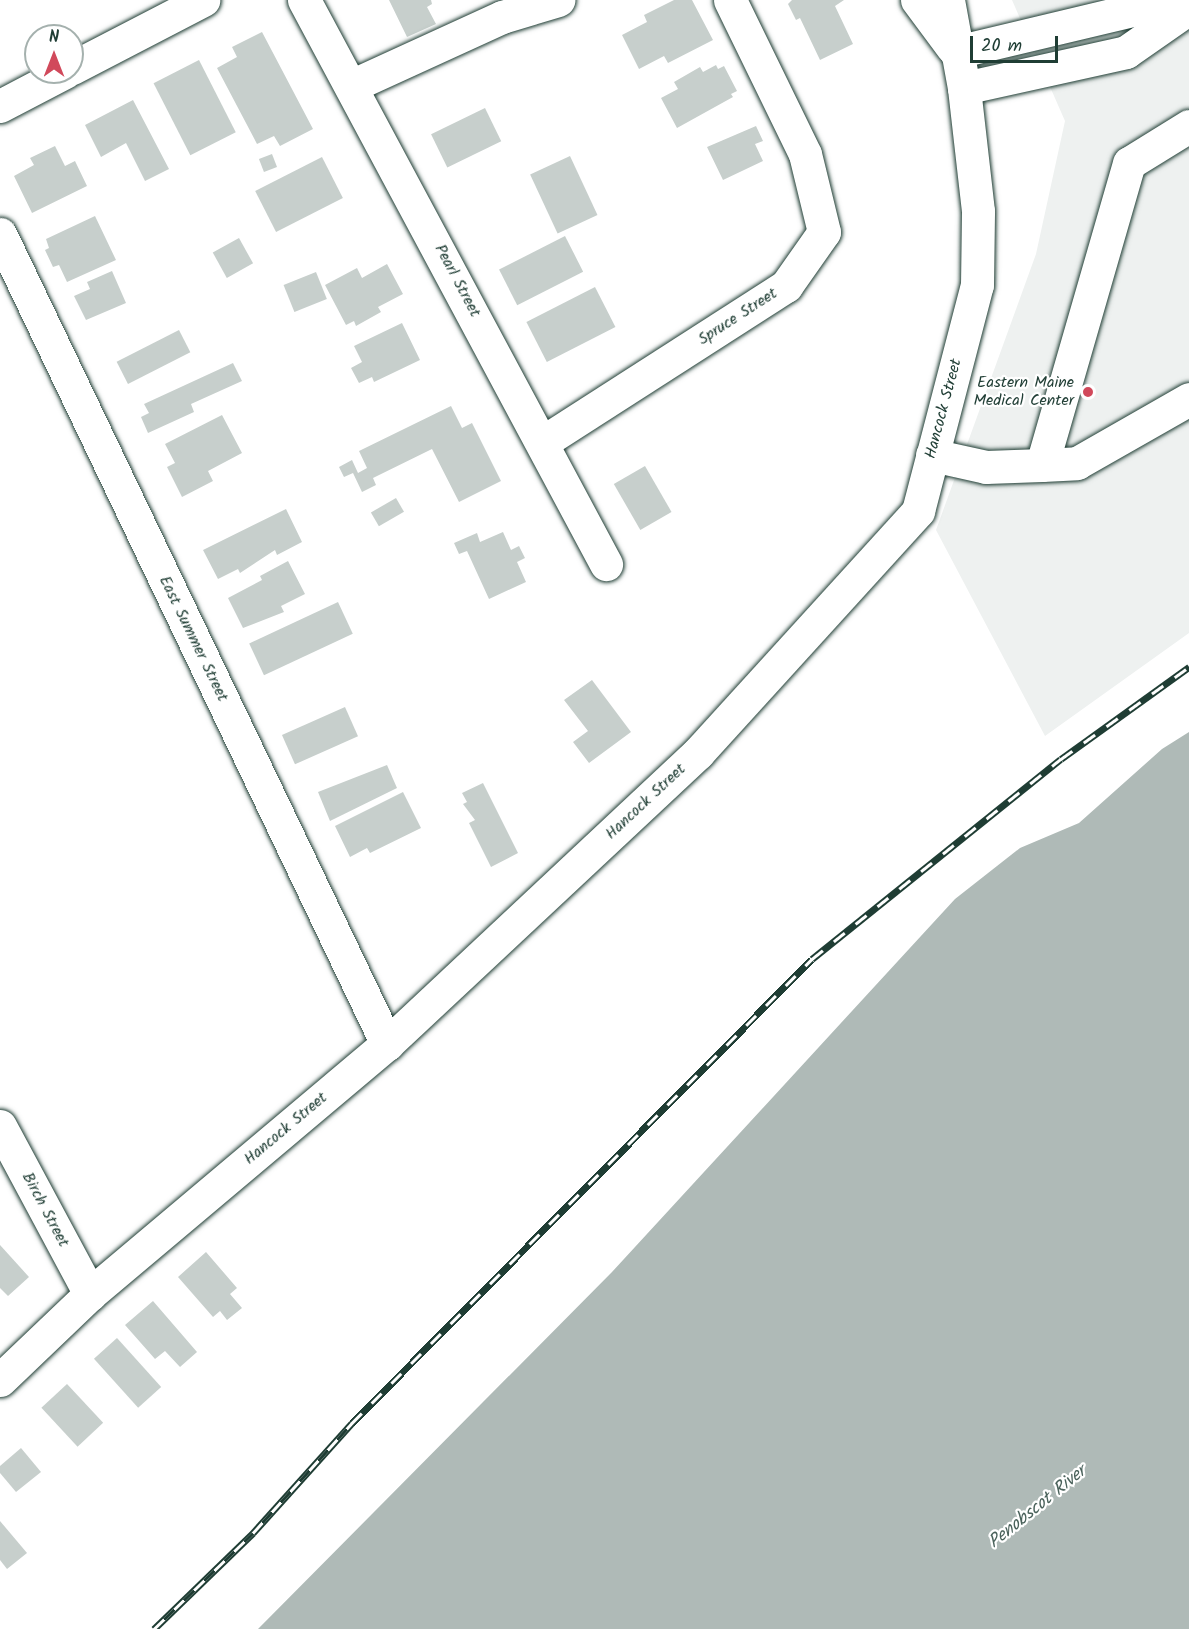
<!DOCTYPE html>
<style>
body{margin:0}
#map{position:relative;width:1189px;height:1629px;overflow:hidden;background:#fff;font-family:Kalam,sans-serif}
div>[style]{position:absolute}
.built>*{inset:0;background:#eef1f0}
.water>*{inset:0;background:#afbab7}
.building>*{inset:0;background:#c7cfcc;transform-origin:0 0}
.roads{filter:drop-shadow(0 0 2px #1f3d34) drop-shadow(0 0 2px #1f3d34)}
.minor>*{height:33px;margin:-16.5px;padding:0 16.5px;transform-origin:16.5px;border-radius:16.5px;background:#fff}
.major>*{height:33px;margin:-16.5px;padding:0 16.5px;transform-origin:16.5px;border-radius:16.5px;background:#fff}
.rail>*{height:7px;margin-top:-3.5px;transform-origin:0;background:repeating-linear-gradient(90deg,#fff 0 14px,#1f3d34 0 28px);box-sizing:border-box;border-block:2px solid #1f3d34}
.dots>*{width:16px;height:16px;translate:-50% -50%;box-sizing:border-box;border:3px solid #fff;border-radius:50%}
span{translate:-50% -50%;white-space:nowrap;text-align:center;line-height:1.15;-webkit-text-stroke:4.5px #fff;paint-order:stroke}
.street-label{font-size:16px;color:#1f3d34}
.poi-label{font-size:16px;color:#1f3d34}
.right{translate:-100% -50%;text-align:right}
.water-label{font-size:18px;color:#4a625b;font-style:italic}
.north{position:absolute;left:24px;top:24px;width:60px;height:60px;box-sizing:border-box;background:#fff;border:2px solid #a5b1ae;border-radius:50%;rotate:0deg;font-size:16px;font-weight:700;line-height:24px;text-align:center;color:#1f3d34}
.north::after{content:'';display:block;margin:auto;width:21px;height:27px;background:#d1495b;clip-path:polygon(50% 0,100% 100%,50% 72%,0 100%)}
.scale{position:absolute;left:970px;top:36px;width:88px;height:27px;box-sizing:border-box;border:3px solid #1f3d34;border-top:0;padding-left:8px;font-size:18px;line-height:21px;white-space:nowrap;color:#1f3d34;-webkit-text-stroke:4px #fff;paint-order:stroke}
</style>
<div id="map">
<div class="built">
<div style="clip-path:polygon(1012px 0,1189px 0,1189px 633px,1045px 736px,936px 530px,1036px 254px,1065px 121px)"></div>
</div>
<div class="water">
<div style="clip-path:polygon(1189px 732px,1189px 1629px,258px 1629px,612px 1272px,955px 899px,1020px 848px,1079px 823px,1162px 749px)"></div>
</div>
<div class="building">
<div style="clip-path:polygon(389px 0,431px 0,432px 4px,427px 7px,436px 24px,407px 37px)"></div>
<div style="clip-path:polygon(674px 0,692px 0,713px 40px,668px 63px,664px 56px,639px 69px,622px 35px,647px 22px,644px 15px)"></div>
<div style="clip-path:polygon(792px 0,844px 0,835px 6px,853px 44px,820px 60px,800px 18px,796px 20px,788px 4px)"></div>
<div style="clip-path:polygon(262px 32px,313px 129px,280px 146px,274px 136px,257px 144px,217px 68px,237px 57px,232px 47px)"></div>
<div style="left:199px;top:60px;width:81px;height:51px;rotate:63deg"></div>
<div style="clip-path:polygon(716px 65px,718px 69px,724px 66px,737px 91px,731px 94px,733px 97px,677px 128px,661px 98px,678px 89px,674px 82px,700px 67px,703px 72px)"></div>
<div style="clip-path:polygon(133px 100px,169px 169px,145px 181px,126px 143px,101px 157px,85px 125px)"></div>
<div style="left:485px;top:108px;width:37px;height:60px;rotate:64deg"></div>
<div style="clip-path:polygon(756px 126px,763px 141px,755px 144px,763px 161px,723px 180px,707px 147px)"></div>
<div style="clip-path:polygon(55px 146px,65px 166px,75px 161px,87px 186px,32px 213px,14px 176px,34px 165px,30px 158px)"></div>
<div style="left:272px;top:154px;width:14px;height:14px;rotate:69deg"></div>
<div style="left:570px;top:156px;width:65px;height:44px;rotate:65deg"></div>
<div style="left:322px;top:157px;width:46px;height:75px;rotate:63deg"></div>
<div style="clip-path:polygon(95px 216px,116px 260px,67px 282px,59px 265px,53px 267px,45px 250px,49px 248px,46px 239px)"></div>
<div style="left:565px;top:236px;width:40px;height:74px;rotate:63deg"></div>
<div style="left:239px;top:238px;width:29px;height:30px;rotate:61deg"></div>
<div style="clip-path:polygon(387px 264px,403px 294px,378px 307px,381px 312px,356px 326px,354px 321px,346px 325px,325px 285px,357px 268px,362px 278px)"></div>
<div style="clip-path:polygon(112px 271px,126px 303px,86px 320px,74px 296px,90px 289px,87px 282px)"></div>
<div style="left:316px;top:272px;width:29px;height:35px;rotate:68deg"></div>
<div style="left:595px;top:287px;width:45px;height:77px;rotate:63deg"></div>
<div style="clip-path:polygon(402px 323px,420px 360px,374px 382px,372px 377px,359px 383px,351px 368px,362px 362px,354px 346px)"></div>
<div style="left:179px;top:330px;width:25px;height:70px;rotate:63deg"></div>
<div style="clip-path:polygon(233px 363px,242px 381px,191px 404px,194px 412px,148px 433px,141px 417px,149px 413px,144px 404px)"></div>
<div style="clip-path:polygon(451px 406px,462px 428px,472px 423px,501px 481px,459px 502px,432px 449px,373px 478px,376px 485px,362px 492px,353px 473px,344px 477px,339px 467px,352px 460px,358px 473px,367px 468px,359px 451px)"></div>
<div style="clip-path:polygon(222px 415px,242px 453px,208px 471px,213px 481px,182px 497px,167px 467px,175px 463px,165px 444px)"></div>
<div style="left:645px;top:466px;width:53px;height:36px;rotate:60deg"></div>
<div style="left:396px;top:498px;width:16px;height:29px;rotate:60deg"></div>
<div style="clip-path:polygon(286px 509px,302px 542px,277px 555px,275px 550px,240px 573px,238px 569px,218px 579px,203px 550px)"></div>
<div style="clip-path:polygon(503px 532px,511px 550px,519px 546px,525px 558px,517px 562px,526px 582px,489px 599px,467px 551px,459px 554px,454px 543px,477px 533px,480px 542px)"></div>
<div style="clip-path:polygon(288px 561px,305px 594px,281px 606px,284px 612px,243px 628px,228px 598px,262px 580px,260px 576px)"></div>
<div style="left:338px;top:602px;width:35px;height:98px;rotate:65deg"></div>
<div style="clip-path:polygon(592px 680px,631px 732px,589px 763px,573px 742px,588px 731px,564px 700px)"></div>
<div style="left:345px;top:707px;width:32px;height:69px;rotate:66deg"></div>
<div style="clip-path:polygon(387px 765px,397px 788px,330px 821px,318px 792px)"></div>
<div style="clip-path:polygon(483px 783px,518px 853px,491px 867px,469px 823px,475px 820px,463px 804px,467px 802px,462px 793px)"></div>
<div style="clip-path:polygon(403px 792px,421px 828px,370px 853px,367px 848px,350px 857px,335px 826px)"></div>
<div style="clip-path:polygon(0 1245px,29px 1277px,8px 1296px,0 1288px)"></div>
<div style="clip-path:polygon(206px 1252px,237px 1288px,230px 1294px,242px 1308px,227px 1320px,220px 1311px,213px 1317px,178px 1277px)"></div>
<div style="clip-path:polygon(153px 1301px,197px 1352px,180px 1367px,165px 1351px,155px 1359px,125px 1325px)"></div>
<div style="left:117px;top:1338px;width:66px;height:31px;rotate:48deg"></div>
<div style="left:67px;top:1384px;width:53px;height:35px;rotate:47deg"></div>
<div style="clip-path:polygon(21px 1448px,41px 1472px,16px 1492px,0 1473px,0 1466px)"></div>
<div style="clip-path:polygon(0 1521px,27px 1553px,7px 1569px,0 1560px)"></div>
</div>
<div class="roads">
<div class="minor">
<div style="left:304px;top:0;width:640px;rotate:61.83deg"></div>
<div style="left:956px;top:52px;width:225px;rotate:-13.4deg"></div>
<div style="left:351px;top:86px;width:166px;rotate:-24.6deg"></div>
<div style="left:502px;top:17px;width:59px;rotate:-16.9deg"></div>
<div style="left:964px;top:88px;width:166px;rotate:-12.5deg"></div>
<div style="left:1126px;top:52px;width:77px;rotate:-34.9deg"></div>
<div style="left:1189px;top:126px;width:70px;rotate:148.3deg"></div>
<div style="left:1129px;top:163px;width:314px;rotate:106.1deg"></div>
<div style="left:1042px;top:465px;width:35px;rotate:-3deg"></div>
<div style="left:1077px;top:463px;width:129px;rotate:-29.7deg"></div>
<div style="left:0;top:234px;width:898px;rotate:64.46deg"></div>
<div style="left:543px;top:442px;width:289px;rotate:-32.7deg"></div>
<div style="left:786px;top:286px;width:66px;rotate:-54.9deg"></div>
<div style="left:824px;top:232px;width:80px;rotate:-103.7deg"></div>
<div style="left:805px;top:154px;width:171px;rotate:-116deg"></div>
<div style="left:932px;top:455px;width:55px;rotate:12.5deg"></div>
<div style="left:986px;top:467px;width:56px;rotate:-2deg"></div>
<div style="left:0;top:1126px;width:191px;rotate:61.8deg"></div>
</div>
<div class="major">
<div style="left:917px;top:0;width:59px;rotate:53.3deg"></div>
<div style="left:72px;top:68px;width:148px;rotate:-27.4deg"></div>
<div style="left:0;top:106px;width:73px;rotate:-27.6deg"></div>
<div style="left:0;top:1380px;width:124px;rotate:-43.7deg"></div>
<div style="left:90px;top:1294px;width:388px;rotate:-40.1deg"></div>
<div style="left:387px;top:1044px;width:426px;rotate:-43.1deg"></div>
<div style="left:698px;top:753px;width:327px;rotate:-47.7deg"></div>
<div style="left:918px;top:511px;width:234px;rotate:-75.4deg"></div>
<div style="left:977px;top:285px;width:74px;rotate:-89.2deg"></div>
<div style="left:978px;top:211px;width:124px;rotate:-96.5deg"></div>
<div style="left:964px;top:88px;width:89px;rotate:-100.3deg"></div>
</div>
</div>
<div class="rail">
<div style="left:154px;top:1629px;width:138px;rotate:-44.1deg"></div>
<div style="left:253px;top:1533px;width:148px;rotate:-48deg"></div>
<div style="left:352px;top:1423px;width:653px;rotate:-45.25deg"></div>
<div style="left:812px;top:959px;width:319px;rotate:-38.8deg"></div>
<div style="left:1061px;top:759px;width:158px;rotate:-35.7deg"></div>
</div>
<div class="dots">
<div style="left:1088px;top:392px;background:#d1495b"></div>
</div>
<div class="street-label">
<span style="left:457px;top:281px;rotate:62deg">Pearl Street</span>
<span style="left:738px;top:317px;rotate:-33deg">Spruce Street</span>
<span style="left:944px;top:409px;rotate:-75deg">Hancock Street</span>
<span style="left:193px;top:639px;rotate:64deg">East Summer Street</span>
<span style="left:646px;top:802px;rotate:-43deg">Hancock Street</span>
<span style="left:286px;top:1129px;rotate:-40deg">Hancock Street</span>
<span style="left:45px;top:1210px;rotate:62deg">Birch Street</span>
</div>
<div class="poi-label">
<span class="right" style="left:1074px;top:392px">Eastern Maine<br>Medical Center</span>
</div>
<div class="water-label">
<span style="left:1038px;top:1508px;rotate:-39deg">Penobscot River</span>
</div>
<div class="north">N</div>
<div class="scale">20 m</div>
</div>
